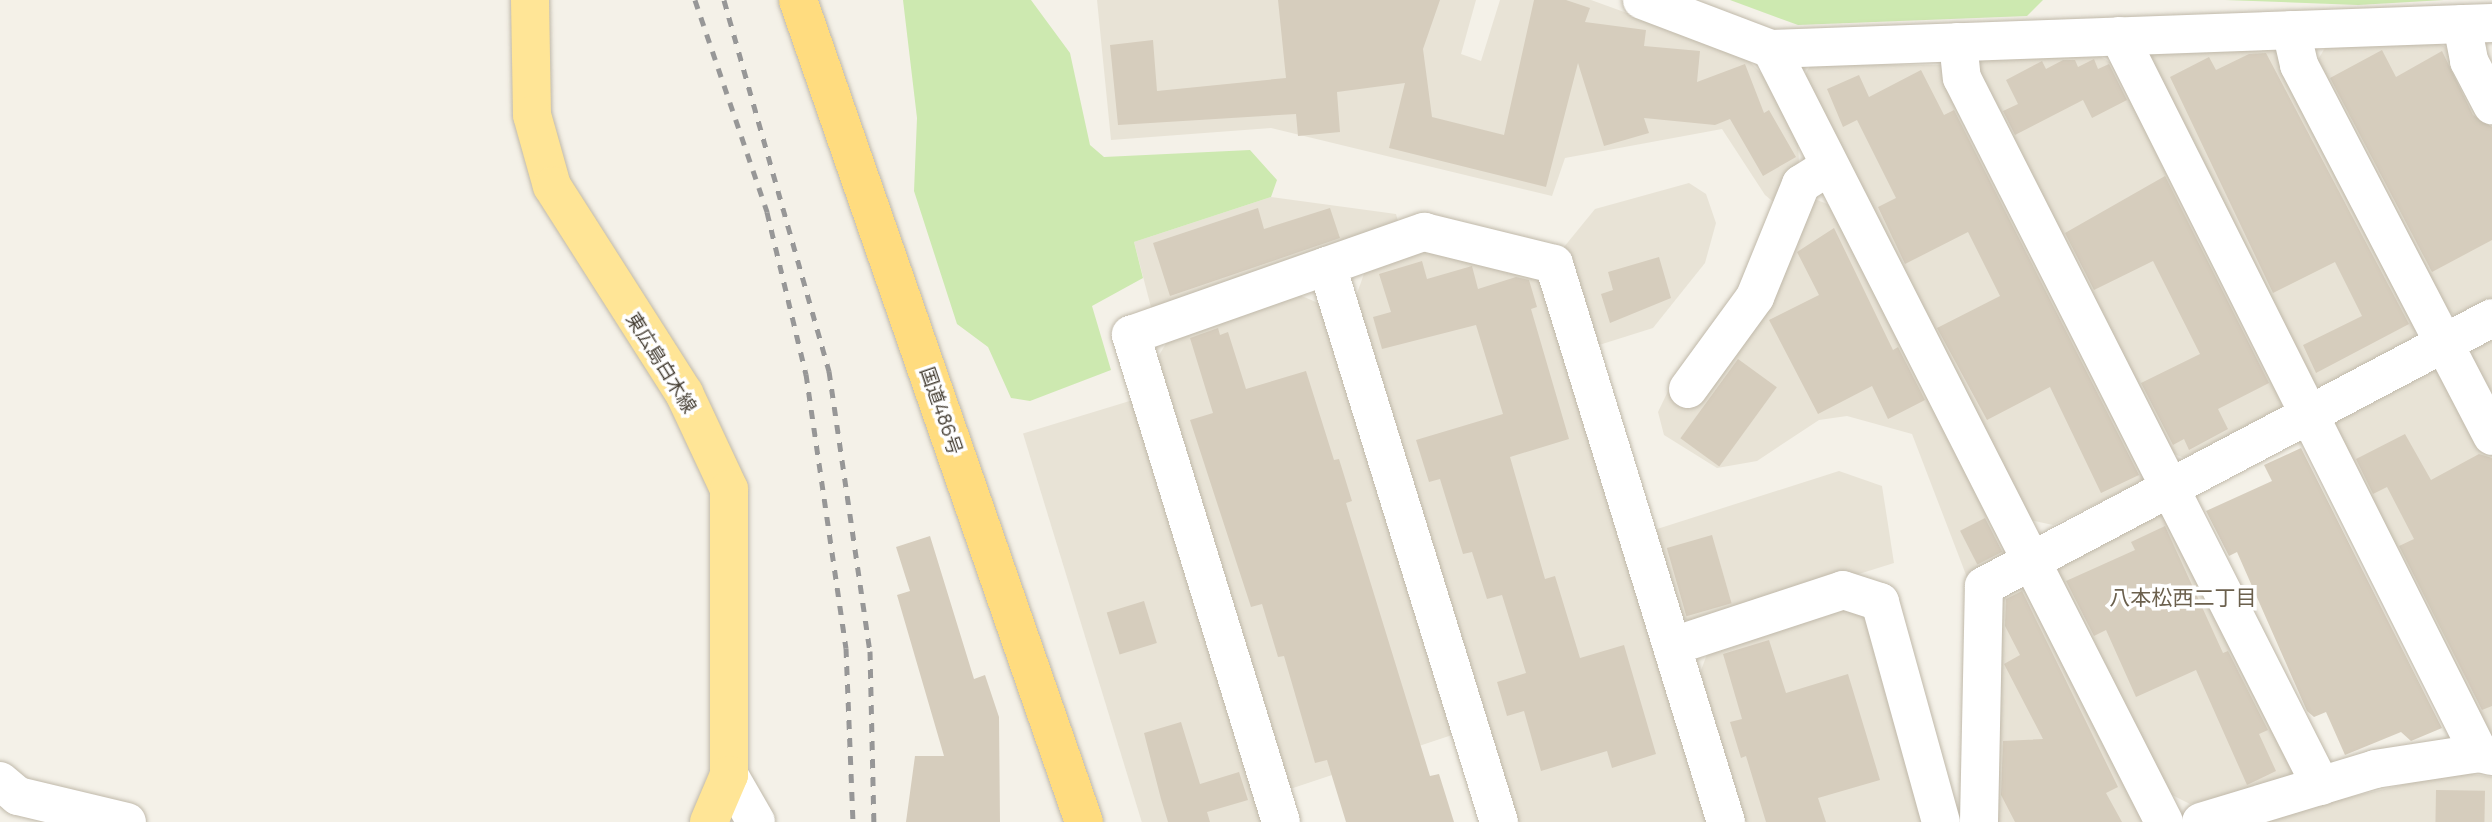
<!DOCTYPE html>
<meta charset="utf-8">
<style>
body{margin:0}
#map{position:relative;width:2492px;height:822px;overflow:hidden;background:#f4f1e8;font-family:Manrope,"Noto Sans JP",sans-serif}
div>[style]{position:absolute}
.residential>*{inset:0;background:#e8e3d6;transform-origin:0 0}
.green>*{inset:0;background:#cde9b0}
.building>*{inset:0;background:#d6cdbd;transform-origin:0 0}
.roads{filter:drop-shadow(0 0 2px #c0b9aa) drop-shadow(0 0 2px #c0b9aa)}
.minor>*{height:38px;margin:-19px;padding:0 19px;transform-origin:19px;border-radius:19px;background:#fff}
.primary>*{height:38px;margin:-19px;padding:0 19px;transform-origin:19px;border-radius:19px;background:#ffe596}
.trunk>*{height:38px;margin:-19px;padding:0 19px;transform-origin:19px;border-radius:19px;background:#ffdc7f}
.rail>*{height:5px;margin-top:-2.5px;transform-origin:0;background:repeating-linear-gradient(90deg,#979797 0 9px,transparent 0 18px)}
span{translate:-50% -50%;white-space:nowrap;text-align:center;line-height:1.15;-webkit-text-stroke:7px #fff;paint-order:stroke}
.street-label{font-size:19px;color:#484136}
.neighbourhood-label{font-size:21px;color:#6b604d}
</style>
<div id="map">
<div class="residential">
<div style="clip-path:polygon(1097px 0,1476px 0,1461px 54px,1481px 61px,1500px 0,1591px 0,1743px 55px,1768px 80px,1798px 138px,1799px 166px,1782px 209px,1765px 195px,1722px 129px,1565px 158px,1552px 196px,1271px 128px,1111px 140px)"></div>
<div style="clip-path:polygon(2438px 43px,2454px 52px,2492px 123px,2492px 300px,2460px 317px,2439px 308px,2314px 66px,2325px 48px)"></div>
<div style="clip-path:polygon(2270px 44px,2280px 51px,2421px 317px,2413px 340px,2323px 387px,2302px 380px,2140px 68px,2151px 51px)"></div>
<div style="clip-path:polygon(2096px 54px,2120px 68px,2286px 390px,2280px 411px,2184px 458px,2169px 452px,1970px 78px,1980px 59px)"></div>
<div style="clip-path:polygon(1811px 64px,1946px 65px,2145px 480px,2053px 525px,2030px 520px,1800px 84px)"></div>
<div style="clip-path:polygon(1689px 183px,1706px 194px,1716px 223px,1705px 263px,1653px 328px,1599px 345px,1564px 247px,1595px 209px)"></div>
<div style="clip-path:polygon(1271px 197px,1396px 214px,1400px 228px,1152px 311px,1134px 242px)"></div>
<div style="clip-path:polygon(1812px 198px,1835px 207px,2010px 546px,2005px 563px,1968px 580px,1912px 434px,1847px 416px,1819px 420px,1757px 461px,1717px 468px,1664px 435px,1658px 412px,1669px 389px,1691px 402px)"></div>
<div style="clip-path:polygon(1427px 251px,1525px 267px,1546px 282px,1711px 822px,1518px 822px,1355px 299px,1365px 271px)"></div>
<div style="clip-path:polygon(1297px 294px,1323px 305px,1452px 735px,1281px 792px,1153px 365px,1170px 337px)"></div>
<div style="clip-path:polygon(2492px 337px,2492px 414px,2467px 366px,2476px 345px)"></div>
<div style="clip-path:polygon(2429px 365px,2453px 375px,2492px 450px,2492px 737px,2333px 429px,2343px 411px)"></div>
<div style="left:1133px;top:400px;width:441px;height:115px;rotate:73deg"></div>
<div style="clip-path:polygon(1839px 471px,1882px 486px,1894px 563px,1696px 625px,1680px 616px,1654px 530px)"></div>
<div style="clip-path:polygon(2159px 511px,2174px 518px,2301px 761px,2294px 778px,2190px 804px,2166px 792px,2056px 577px,2067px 555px)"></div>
<div style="clip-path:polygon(2027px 579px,2147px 816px,2141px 822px,1993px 822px,2000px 593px)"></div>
<div style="clip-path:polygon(1846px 606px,1872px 622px,1922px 822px,1745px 822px,1700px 673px,1709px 649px)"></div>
<div style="clip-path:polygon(2458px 772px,2492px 777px,2492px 822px,2241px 822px)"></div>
</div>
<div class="green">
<div style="clip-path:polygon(903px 0,1031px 0,1070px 53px,1090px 145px,1104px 157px,1250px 150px,1277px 180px,1271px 197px,1134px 242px,1143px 278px,1092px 306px,1111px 370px,1030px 401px,1011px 398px,988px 347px,957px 324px,914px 191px,917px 118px)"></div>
<div style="clip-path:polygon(1730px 0,2043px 0,2027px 16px,1798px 25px)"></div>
<div style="clip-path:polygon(2225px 0,2444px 0,2358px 5px)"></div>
</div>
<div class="building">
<div style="clip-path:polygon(1278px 0,1440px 0,1423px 49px,1432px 117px,1504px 135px,1534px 0,1566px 0,1590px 8px,1585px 22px,1646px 30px,1644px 46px,1700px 51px,1697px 82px,1745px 64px,1764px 113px,1769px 110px,1796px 157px,1763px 176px,1730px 119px,1715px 125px,1644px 118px,1649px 133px,1604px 146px,1578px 63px,1546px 187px,1389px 148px,1405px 83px,1337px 92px,1340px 132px,1298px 136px,1296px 114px,1118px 125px,1110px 45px,1153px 40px,1157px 91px,1286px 78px)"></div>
<div style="clip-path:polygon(2382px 50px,2396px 77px,2442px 51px,2473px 115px,2492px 127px,2492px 240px,2432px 272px,2330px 78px)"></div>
<div style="clip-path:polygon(2266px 53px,2409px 324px,2316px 373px,2303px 345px,2362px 316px,2335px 262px,2273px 293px,2170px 77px,2209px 57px,2216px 70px,2249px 54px)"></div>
<div style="clip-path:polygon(2094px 59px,2098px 69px,2109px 64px,2127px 100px,2092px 118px,2083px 100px,2015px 135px,2003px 111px,2018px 104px,2006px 80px,2042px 61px,2046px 69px,2063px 60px,2075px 60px,2078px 67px)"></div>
<div style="clip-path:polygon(1921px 70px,1944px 115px,1954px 110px,2139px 475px,2101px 493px,2050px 387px,1987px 420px,1937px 328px,2000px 296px,1968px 232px,1905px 264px,1878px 207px,1896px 198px,1857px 120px,1843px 127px,1827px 89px,1859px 75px,1869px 97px)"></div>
<div style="clip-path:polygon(2165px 176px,2269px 383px,2218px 409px,2228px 429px,2189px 450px,2184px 439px,2173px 445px,2141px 383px,2200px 354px,2153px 261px,2094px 290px,2065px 233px)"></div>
<div style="clip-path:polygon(1258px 208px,1264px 229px,1330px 208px,1340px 238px,1170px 296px,1153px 243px)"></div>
<div style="clip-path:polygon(1834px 228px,1893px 350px,1898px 347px,1925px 400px,1888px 419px,1872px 386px,1818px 414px,1769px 320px,1819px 295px,1797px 252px)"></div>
<div style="clip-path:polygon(1659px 257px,1671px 298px,1610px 323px,1601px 294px,1613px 290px,1608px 272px)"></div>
<div style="clip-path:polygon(1422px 261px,1427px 279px,1472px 266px,1478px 289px,1516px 277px,1529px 280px,1537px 307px,1531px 309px,1569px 439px,1510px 457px,1545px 579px,1555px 576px,1580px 658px,1624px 645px,1656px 754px,1612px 768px,1607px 751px,1541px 771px,1524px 711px,1507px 716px,1497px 682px,1526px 673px,1502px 595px,1487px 599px,1472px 552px,1463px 554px,1440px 479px,1429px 482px,1416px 440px,1503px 414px,1476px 325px,1382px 349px,1373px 317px,1391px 312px,1379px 274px)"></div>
<div style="clip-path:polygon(1218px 328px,1220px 335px,1228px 332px,1246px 389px,1306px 371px,1334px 460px,1339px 459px,1352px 501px,1346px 503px,1430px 776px,1439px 774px,1454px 822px,1346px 822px,1327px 760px,1315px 763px,1284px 656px,1278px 657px,1262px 604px,1251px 607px,1190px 420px,1213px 413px,1190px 338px)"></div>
<div style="left:1738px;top:359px;width:48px;height:98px;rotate:36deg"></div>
<div style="clip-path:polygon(2405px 434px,2431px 480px,2479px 454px,2492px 458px,2492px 706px,2482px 710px,2399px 546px,2414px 539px,2387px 487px,2373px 494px,2356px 459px)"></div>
<div style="clip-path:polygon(2301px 448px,2442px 728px,2411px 741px,2401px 732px,2345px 755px,2326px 712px,2314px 717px,2307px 711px,2237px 552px,2229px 556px,2206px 511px,2272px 481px,2264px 465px)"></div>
<div style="left:1985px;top:518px;width:38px;height:28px;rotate:63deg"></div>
<div style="clip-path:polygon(2165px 526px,2223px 653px,2228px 651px,2268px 730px,2259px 734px,2276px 771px,2247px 785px,2196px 670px,2136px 697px,2106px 630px,2094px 636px,2066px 581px,2135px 550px,2131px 542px)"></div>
<div style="left:1712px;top:535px;width:71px;height:47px;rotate:74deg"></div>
<div style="clip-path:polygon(930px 536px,974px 679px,985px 675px,999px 717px,1000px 822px,906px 822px,915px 756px,944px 756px,897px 595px,910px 591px,896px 547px)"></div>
<div style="clip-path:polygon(2022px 591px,2118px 787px,2106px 793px,2122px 822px,2015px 822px,2001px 795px,2003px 741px,2043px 739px,2004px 664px,2020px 655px,2005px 626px,2006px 599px)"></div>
<div style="left:1144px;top:601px;width:44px;height:39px;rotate:73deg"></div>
<div style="clip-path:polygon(1769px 640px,1786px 693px,1848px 674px,1880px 780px,1818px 798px,1826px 822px,1766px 822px,1746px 756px,1741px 758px,1730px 722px,1742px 719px,1723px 654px)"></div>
<div style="clip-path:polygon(1181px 722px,1200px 784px,1239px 772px,1248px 800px,1207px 812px,1210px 822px,1168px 822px,1161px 799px,1144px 733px)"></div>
<div style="left:2436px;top:790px;width:49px;height:32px;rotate:1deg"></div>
</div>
<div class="roads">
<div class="minor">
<div style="left:1642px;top:0;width:138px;rotate:20.8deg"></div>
<div style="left:1771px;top:49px;width:721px;rotate:-2.07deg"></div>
<div style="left:2462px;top:24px;width:38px;rotate:79deg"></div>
<div style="left:2469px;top:61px;width:50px;rotate:62.4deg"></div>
<div style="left:2291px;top:30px;width:36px;rotate:77deg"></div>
<div style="left:2299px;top:65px;width:418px;rotate:62.5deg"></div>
<div style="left:2119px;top:36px;width:802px;rotate:63.34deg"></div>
<div style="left:1958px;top:42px;width:36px;rotate:84deg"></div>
<div style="left:1962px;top:78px;width:794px;rotate:63.11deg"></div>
<div style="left:1771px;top:49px;width:867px;rotate:63.05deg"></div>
<div style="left:1327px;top:266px;width:582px;rotate:72.81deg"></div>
<div style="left:1688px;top:389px;width:114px;rotate:-53.9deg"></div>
<div style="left:1755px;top:297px;width:122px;rotate:-67.8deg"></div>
<div style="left:1801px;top:184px;width:32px;rotate:-32deg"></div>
<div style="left:1673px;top:646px;width:179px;rotate:-18.2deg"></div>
<div style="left:1843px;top:590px;width:39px;rotate:18deg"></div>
<div style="left:1880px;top:602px;width:228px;rotate:74.5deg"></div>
<div style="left:729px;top:775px;width:54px;rotate:60.1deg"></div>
<div style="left:0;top:781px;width:23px;rotate:40deg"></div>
<div style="left:18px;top:796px;width:112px;rotate:13.4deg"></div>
<div style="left:1281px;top:822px;width:510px;rotate:-107.12deg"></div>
<div style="left:1131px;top:335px;width:311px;rotate:-19.4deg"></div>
<div style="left:1424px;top:232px;width:134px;rotate:13.8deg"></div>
<div style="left:1554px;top:264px;width:584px;rotate:72.87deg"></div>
<div style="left:1979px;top:822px;width:236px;rotate:-88.8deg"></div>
<div style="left:1984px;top:586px;width:574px;rotate:-27.81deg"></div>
<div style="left:2201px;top:822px;width:182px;rotate:-16.9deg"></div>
<div style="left:2375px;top:769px;width:105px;rotate:-8.7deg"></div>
<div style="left:2479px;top:753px;width:13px;rotate:13deg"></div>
</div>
<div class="primary">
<div style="left:530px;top:0;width:115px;rotate:89deg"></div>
<div style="left:532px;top:115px;width:74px;rotate:74.3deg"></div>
<div style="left:552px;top:186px;width:246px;rotate:57.5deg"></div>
<div style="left:684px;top:393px;width:106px;rotate:64.9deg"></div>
<div style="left:729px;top:489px;width:286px;rotate:90deg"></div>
<div style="left:729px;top:775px;width:51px;rotate:113.1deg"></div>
</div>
<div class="trunk">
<div style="left:798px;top:0;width:870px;rotate:70.82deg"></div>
</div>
</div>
<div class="rail">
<div style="left:695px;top:0;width:224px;rotate:71.2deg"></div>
<div style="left:767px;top:212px;width:167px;rotate:76.5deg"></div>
<div style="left:806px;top:374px;width:277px;rotate:81.7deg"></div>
<div style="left:846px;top:648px;width:174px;rotate:87.7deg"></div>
<div style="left:724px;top:0;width:386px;rotate:74.2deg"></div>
<div style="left:829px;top:371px;width:283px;rotate:81.7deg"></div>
<div style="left:870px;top:651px;width:171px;rotate:88.7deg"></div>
</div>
<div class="street-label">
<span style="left:661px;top:363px;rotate:58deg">東広島白木線</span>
<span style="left:941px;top:411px;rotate:71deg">国道486号</span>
</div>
<div class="neighbourhood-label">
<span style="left:2183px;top:597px">八本松西二丁目</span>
</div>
</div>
